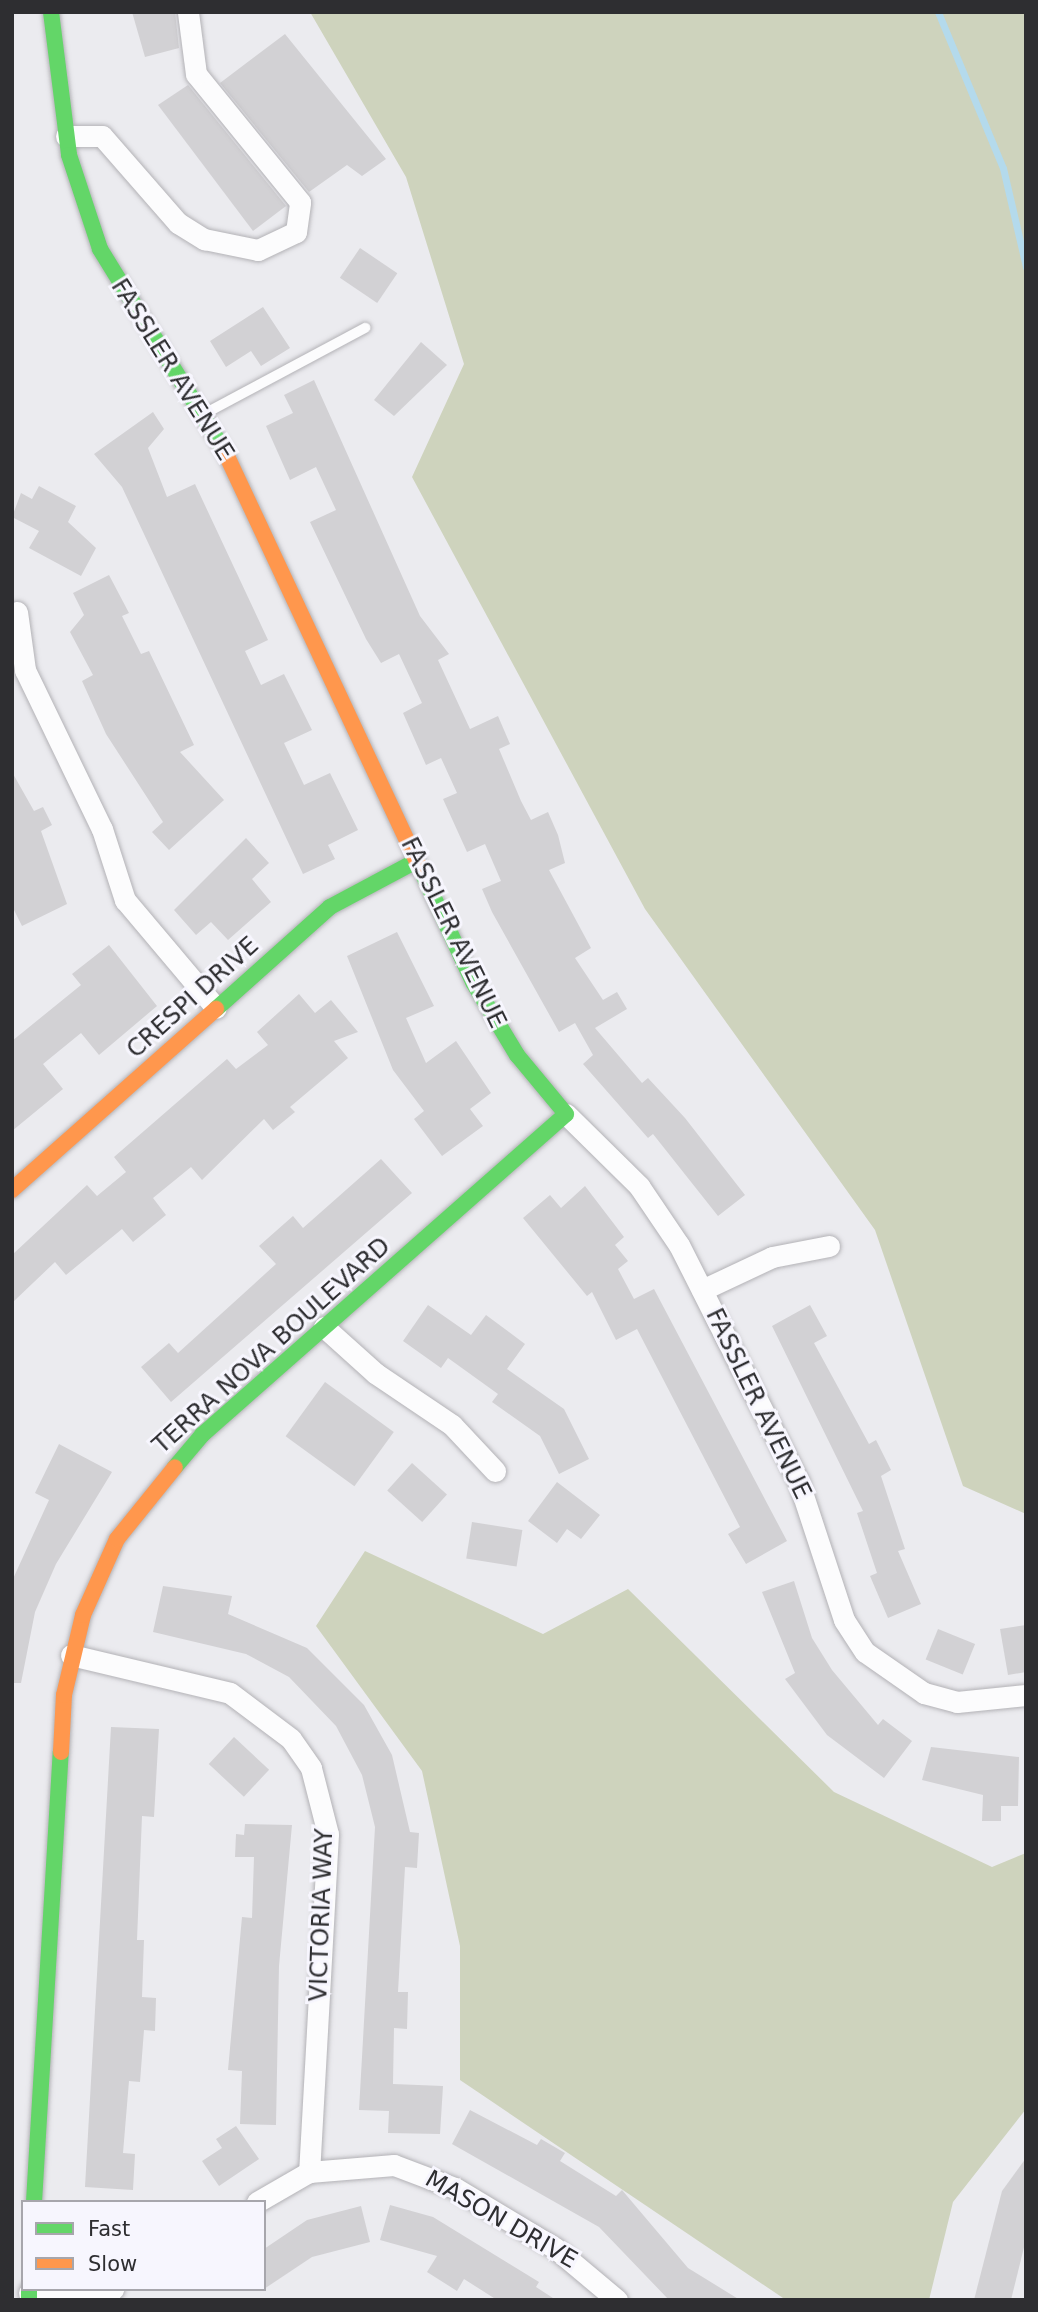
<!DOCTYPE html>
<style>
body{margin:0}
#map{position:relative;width:1038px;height:2312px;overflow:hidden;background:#ebebef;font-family:"DejaVu Sans",sans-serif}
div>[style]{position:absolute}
.green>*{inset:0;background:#ced3bd}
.stream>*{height:7px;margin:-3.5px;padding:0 3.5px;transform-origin:3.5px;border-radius:3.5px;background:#b4daec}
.building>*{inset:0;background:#d2d1d4;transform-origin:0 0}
.roads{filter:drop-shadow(0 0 2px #b3b2b6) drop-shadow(0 0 2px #b3b2b6)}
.lane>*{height:10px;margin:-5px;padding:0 5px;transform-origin:5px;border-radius:5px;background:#fcfcfd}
.street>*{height:21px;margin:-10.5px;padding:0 10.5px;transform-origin:10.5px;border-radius:10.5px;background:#fcfcfd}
.fast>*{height:16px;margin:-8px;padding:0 8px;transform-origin:8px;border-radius:8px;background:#63d668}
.slow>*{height:16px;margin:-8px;padding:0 8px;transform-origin:8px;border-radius:8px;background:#ff974d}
span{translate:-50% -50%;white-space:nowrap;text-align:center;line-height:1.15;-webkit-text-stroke:6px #f7f6fe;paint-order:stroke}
.street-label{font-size:24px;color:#2e2e31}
.frame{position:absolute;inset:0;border:14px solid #2e2e31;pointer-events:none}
.legend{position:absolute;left:21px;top:2200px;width:245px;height:91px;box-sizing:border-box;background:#f7f6fe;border:2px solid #a7a6ac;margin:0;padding:9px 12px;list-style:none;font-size:21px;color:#2e2e31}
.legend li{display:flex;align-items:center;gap:14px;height:35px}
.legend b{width:35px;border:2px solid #a7a6ac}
</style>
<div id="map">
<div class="green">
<div style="clip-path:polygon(310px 12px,1026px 12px,1026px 1514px,963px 1486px,875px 1230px,645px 909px,412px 477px,464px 364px,406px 177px)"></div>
<div style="clip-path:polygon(365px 1551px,543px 1634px,628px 1589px,834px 1792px,992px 1867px,1026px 1853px,1026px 2109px,953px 2202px,929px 2300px,786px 2300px,460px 2080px,460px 1946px,422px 1771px,316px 1626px)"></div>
</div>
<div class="stream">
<div style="left:938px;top:12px;width:169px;rotate:67.4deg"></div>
<div style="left:1003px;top:168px;width:102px;rotate:76.9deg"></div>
</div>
<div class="building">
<div style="clip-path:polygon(132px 12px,175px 12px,179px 48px,145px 57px)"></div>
<div style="clip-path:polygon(285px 34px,386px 159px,362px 176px,347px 165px,309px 192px,220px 83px)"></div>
<div style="clip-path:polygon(188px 85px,286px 206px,253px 231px,158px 105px)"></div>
<div style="left:360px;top:248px;width:45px;height:36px;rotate:34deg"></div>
<div style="clip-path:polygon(263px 307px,290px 348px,261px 366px,251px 351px,226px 367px,210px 341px)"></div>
<div style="clip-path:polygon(421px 342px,447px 365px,394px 416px,374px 400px)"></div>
<div style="clip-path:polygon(314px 380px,420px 616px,449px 654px,438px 660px,470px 729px,498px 716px,510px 744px,499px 749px,521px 801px,531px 820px,548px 812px,558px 835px,565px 863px,549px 870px,591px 948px,575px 958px,603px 1000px,617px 992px,627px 1009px,595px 1028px,642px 1083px,648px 1078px,685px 1118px,745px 1195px,718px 1216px,653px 1134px,648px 1138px,583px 1064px,593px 1055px,575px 1023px,559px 1032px,492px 912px,482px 889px,501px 881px,485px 844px,467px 852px,443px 799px,457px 793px,441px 758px,426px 765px,403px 713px,422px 703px,399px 654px,381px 663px,366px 639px,310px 522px,336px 510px,316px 467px,290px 480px,266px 426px,293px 413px,284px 395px)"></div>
<div style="clip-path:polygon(153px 412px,164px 429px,148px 448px,167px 497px,195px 484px,268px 640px,245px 651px,261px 685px,284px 674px,312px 730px,284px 743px,304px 785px,330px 773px,358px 830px,328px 845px,335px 859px,303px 874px,122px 487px,94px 454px)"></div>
<div style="clip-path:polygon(39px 486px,76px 506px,68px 522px,96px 548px,81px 576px,29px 548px,39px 531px,12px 517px,21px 493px,32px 499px)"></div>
<div style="clip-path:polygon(109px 575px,129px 613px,122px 616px,141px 654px,149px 651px,194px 745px,180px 752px,224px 800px,169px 850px,152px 832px,163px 822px,106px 734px,82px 681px,93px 675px,70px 632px,84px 615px,73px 593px)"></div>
<div style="clip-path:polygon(12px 772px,34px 811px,43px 807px,52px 825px,41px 831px,67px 904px,22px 926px,12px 906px)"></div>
<div style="clip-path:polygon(246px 838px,269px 863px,252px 879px,271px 902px,228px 940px,211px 922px,196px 935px,174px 910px)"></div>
<div style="clip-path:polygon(397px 932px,434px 1006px,406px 1018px,426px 1063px,456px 1041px,491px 1093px,470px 1109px,483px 1126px,442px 1156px,414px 1119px,424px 1111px,393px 1070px,347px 956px)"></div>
<div style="clip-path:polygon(109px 945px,157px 1006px,99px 1055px,81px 1033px,43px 1064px,63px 1089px,12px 1131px,12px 1041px,81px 985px,72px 974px)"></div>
<div style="clip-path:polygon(299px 994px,315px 1013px,331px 1000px,358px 1032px,334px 1041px,348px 1058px,290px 1107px,295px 1112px,273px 1130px,264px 1119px,202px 1180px,191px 1167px,153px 1198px,166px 1215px,133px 1242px,122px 1229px,66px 1275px,55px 1262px,12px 1303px,12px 1255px,87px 1185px,97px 1196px,126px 1172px,114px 1157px,227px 1059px,236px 1069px,268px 1045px,257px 1032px)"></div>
<div style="clip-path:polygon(381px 1159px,412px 1193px,171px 1402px,141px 1367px,169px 1343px,178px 1353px,276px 1264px,259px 1246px,293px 1216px,303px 1228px)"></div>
<div style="clip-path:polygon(585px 1186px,624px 1237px,615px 1245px,628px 1261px,618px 1269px,634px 1299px,654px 1289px,787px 1541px,746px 1564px,728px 1534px,740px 1527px,637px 1329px,616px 1340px,592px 1292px,587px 1296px,523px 1218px,550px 1195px,561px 1208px)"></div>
<div style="clip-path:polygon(428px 1305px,471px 1335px,486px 1315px,525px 1344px,507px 1369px,564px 1409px,589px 1459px,559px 1474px,540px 1436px,492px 1402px,498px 1394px,448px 1358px,441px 1368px,403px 1341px)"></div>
<div style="clip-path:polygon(810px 1305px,827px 1336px,814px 1343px,869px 1444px,876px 1440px,891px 1470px,881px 1476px,905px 1549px,898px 1551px,921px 1604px,888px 1618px,870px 1576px,877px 1573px,857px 1513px,863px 1511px,772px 1326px)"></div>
<div style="left:325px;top:1382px;width:85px;height:67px;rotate:36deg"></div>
<div style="clip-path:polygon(59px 1444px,112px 1472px,56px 1564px,35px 1612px,21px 1683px,12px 1683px,12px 1581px,49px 1500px,35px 1493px)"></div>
<div style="left:412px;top:1463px;width:47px;height:37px;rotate:42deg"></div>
<div style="clip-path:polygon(557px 1482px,600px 1515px,581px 1539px,567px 1529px,557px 1543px,528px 1521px)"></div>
<div style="left:472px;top:1522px;width:51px;height:37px;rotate:9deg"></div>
<div style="clip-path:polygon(794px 1581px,812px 1638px,832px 1670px,878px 1725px,883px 1719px,912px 1741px,884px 1778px,827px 1735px,785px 1679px,795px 1673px,762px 1592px)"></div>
<div style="clip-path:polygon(163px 1586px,232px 1596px,228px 1614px,307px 1648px,364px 1705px,392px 1755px,410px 1832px,419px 1833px,417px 1868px,405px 1867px,398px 1992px,408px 1992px,407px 2029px,394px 2028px,393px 2084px,443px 2086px,440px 2134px,388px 2133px,389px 2111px,359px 2110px,375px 1827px,362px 1775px,336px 1726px,289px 1677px,246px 1654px,153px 1632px)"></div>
<div style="clip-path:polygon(1026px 1625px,1026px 1672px,1008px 1675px,1000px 1629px)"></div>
<div style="left:938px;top:1629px;width:40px;height:33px;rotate:22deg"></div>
<div style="clip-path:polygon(111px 1727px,159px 1729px,154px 1817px,142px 1816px,137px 1940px,144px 1940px,142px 1997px,156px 1998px,155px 2031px,144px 2030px,140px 2082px,129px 2081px,123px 2153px,135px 2154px,133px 2190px,85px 2187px)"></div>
<div style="left:234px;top:1737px;width:48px;height:37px;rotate:43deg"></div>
<div style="clip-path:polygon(931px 1747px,1019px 1757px,1018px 1806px,1001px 1806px,1001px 1821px,982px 1821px,983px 1795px,922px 1780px)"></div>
<div style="clip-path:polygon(245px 1824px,292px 1825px,279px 1966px,276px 2125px,240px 2124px,242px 2071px,228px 2070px,242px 1917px,252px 1918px,254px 1857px,235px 1857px,236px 1834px,244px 1835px)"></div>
<div style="clip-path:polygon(470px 2110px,537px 2145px,541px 2139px,565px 2153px,560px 2161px,616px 2196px,622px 2190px,688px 2268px,740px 2300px,669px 2300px,599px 2227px,452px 2144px)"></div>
<div style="clip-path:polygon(236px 2126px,259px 2159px,219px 2186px,202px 2161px,222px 2148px,216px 2139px)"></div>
<div style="clip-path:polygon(1026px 2158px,1026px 2239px,1011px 2300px,974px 2300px,1002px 2191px)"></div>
<div style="clip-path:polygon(390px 2205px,433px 2217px,539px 2282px,536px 2287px,556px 2300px,497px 2300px,464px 2279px,457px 2291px,427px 2272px,437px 2256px,380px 2240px)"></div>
<div style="clip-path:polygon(361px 2206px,370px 2242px,312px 2257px,264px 2289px,264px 2249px,307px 2220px)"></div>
</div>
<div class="roads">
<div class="lane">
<div style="left:204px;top:414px;width:183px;rotate:-28.1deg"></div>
</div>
<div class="street">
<div style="left:66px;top:136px;width:36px"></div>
<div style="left:102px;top:136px;width:116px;rotate:48.9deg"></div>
<div style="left:178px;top:223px;width:31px;rotate:32deg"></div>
<div style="left:204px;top:239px;width:55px;rotate:11.5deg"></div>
<div style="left:258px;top:250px;width:42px;rotate:-25.3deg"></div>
<div style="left:296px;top:232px;width:30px;rotate:-82deg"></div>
<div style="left:300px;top:202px;width:165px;rotate:-129.1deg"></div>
<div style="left:196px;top:74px;width:63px;rotate:-97.4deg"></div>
<div style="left:17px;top:612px;width:59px;rotate:82.1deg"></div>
<div style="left:25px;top:670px;width:177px;rotate:64.2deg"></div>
<div style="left:102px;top:829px;width:75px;rotate:72.1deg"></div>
<div style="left:125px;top:900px;width:141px;rotate:49.9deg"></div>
<div style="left:566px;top:1114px;width:103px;rotate:44.6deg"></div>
<div style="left:639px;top:1186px;width:71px;rotate:55.9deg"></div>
<div style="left:679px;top:1245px;width:267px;rotate:63.2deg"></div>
<div style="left:799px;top:1483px;width:144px;rotate:71.8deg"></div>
<div style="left:844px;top:1620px;width:38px;rotate:57deg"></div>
<div style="left:865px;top:1652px;width:72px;rotate:34.8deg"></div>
<div style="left:924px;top:1693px;width:34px;rotate:15deg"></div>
<div style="left:957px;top:1702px;width:69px;rotate:-5.8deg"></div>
<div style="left:702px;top:1290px;width:77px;rotate:-25.2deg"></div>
<div style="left:772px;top:1257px;width:58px;rotate:-10.9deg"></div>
<div style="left:324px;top:1327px;width:69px;rotate:42deg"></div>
<div style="left:375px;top:1373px;width:93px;rotate:34deg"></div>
<div style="left:452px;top:1425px;width:63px;rotate:46.9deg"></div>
<div style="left:71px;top:1655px;width:163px;rotate:13.4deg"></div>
<div style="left:230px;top:1693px;width:76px;rotate:37deg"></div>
<div style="left:291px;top:1739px;width:35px;rotate:55deg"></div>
<div style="left:311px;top:1768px;width:68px;rotate:75.6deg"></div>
<div style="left:328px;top:1834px;width:339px;rotate:93.2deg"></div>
<div style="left:257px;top:2202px;width:60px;rotate:-30deg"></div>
<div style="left:309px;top:2172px;width:85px;rotate:-4.7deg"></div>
<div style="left:394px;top:2165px;width:65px;rotate:20.7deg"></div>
<div style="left:455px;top:2188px;width:117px;rotate:31deg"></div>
<div style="left:555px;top:2248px;width:81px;rotate:40deg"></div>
<div style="left:29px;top:2293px;width:55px;rotate:2.1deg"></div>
<div style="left:84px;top:2295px;width:30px;rotate:-12deg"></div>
</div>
<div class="fast">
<div style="left:51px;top:12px;width:144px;rotate:82.8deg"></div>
<div style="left:69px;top:155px;width:99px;rotate:71.7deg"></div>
<div style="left:100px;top:249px;width:238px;rotate:58.4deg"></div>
<div style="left:216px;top:1009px;width:153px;rotate:-41.8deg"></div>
<div style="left:330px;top:907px;width:98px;rotate:-28.1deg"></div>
<div style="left:175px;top:1467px;width:42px;rotate:-49.8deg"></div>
<div style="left:202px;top:1435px;width:485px;rotate:-41.4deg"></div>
<div style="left:566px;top:1114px;width:77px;rotate:-129.7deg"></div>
<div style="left:517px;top:1055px;width:85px;rotate:-121.1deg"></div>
<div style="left:473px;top:982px;width:126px;rotate:-114.9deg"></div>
<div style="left:34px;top:2202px;width:451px;rotate:-86.6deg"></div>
<div style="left:29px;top:2289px;width:11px;rotate:90deg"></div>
</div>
<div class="slow">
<div style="left:225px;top:452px;width:459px;rotate:64.9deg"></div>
<div style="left:12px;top:1190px;width:273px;rotate:-41.6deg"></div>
<div style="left:61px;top:1752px;width:57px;rotate:-87deg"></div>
<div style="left:64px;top:1695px;width:82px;rotate:-76.6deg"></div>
<div style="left:83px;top:1615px;width:83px;rotate:-65.9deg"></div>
<div style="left:117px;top:1539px;width:92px;rotate:-51.1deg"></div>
</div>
</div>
<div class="street-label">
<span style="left:172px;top:370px;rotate:58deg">FASSLER AVENUE</span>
<span style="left:453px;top:933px;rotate:64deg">FASSLER AVENUE</span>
<span style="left:193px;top:998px;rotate:-42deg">CRESPI DRIVE</span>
<span style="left:272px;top:1346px;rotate:-42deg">TERRA NOVA BOULEVARD</span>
<span style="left:758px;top:1404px;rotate:64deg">FASSLER AVENUE</span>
<span style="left:322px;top:1915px;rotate:-88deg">VICTORIA WAY</span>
<span style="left:501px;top:2220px;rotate:30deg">MASON DRIVE</span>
</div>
<div class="frame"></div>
<ul class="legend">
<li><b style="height:9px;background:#63d668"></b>Fast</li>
<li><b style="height:9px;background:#ff974d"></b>Slow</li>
</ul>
</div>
